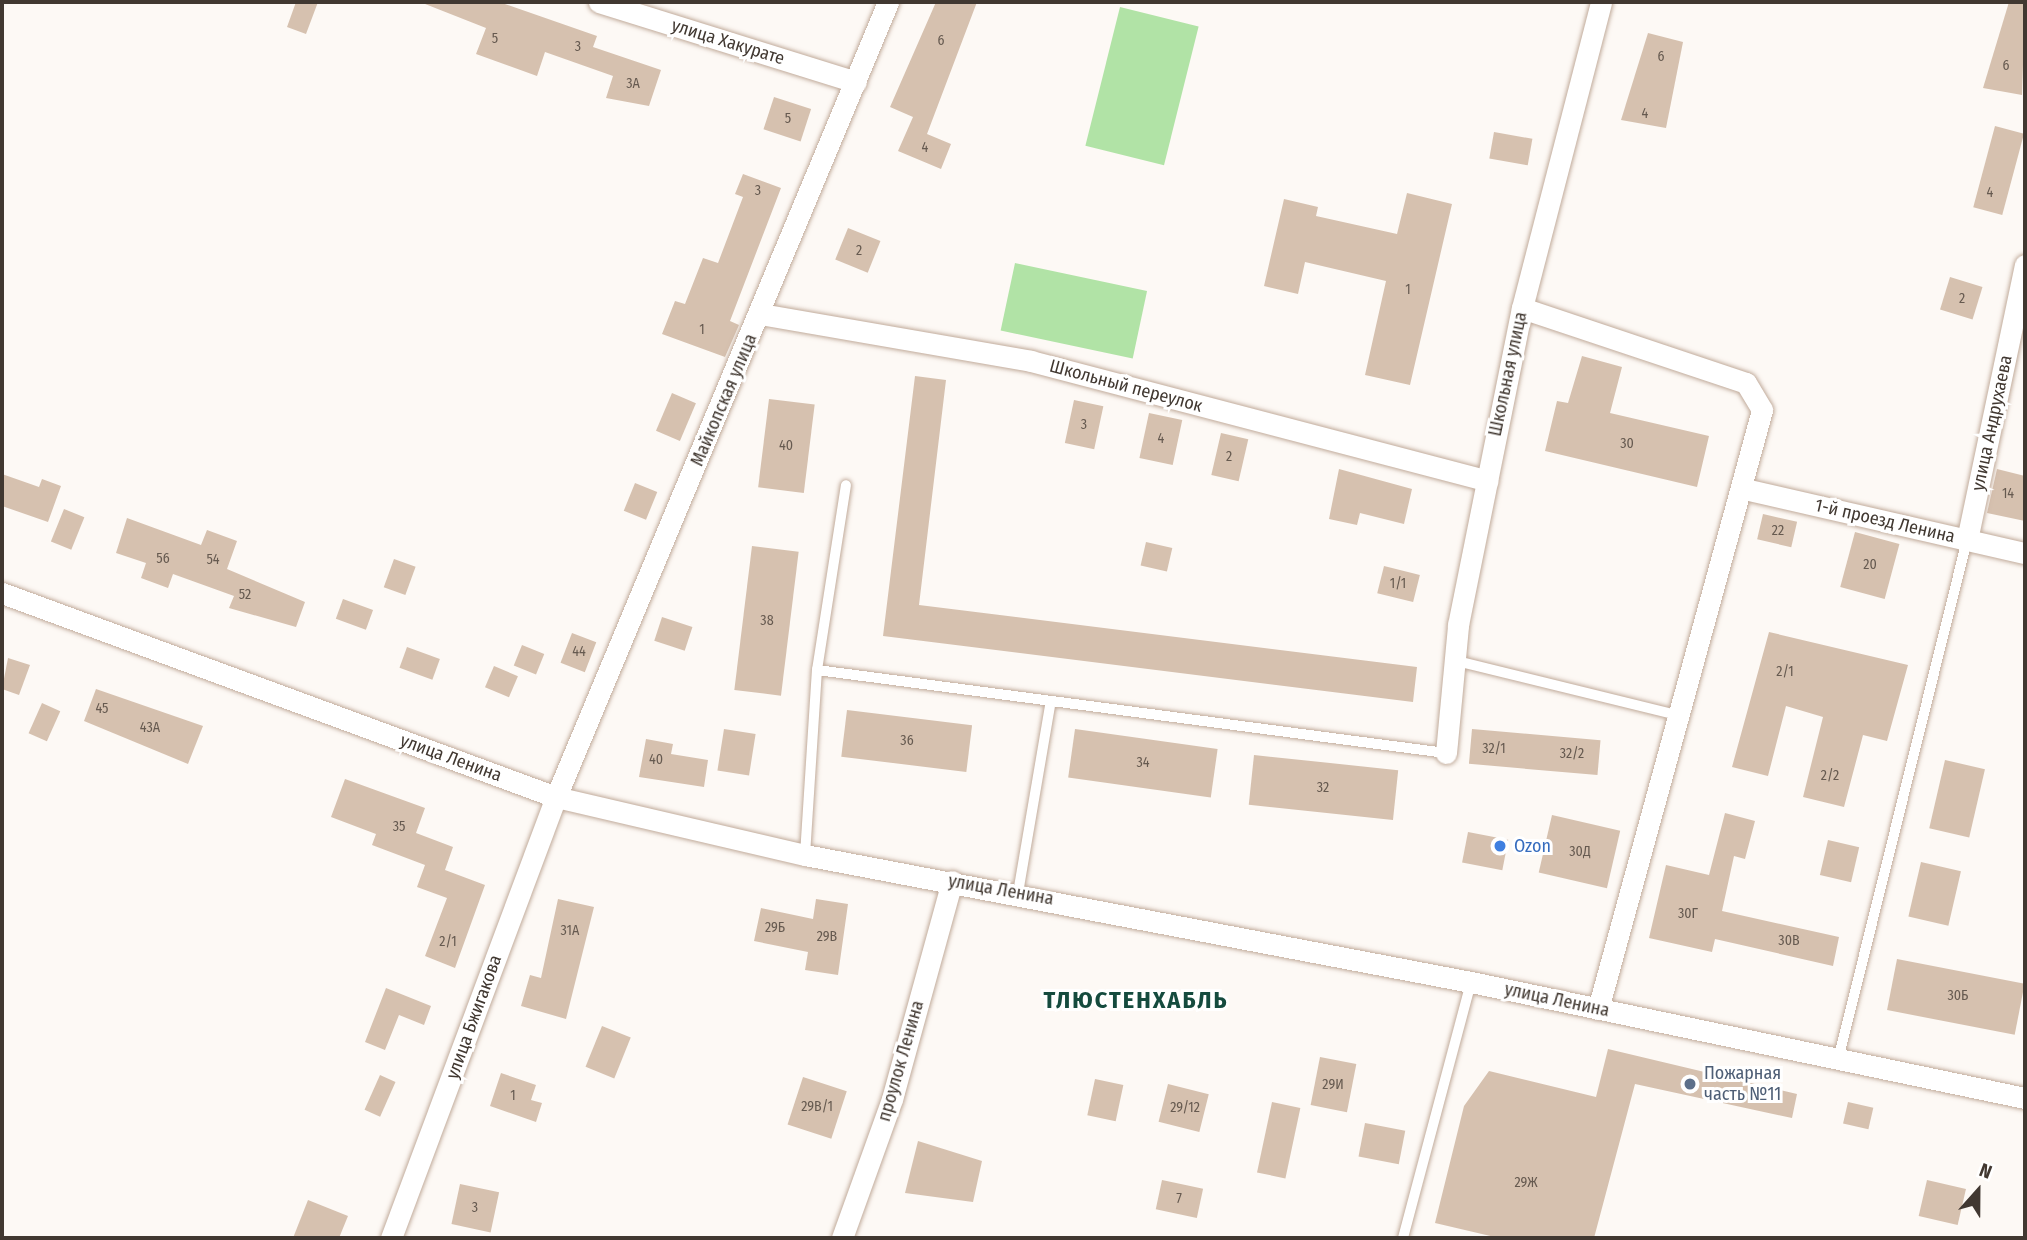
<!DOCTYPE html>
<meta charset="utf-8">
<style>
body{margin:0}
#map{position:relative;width:2027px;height:1240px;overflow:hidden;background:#fdf9f5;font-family:"Fira Sans Condensed",sans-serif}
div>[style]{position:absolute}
.green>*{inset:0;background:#b1e3a6;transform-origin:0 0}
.building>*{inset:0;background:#d6c1af;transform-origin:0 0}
.roads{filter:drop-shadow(0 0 2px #c1ab9b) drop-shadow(0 0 2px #c1ab9b)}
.service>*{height:10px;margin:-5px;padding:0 5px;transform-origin:5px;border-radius:5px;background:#fff}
.minor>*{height:21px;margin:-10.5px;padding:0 10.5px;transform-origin:10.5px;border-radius:10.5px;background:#fff}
.dots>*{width:19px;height:19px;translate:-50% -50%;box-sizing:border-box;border:4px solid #fff;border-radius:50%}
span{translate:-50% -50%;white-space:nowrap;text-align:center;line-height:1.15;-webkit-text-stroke:6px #fff;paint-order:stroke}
.number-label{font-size:14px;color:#665a50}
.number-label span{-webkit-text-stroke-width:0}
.street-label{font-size:18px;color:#413831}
.shop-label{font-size:18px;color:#366cbe}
.left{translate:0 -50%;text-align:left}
.service-label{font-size:18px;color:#4e5e75}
.district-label{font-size:24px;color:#154b3e;font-weight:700;letter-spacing:2px}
.frame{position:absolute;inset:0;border:4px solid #413831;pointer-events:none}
.north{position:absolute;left:1943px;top:1156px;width:70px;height:70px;-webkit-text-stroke:5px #fff;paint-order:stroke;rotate:21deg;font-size:19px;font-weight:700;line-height:28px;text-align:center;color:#413831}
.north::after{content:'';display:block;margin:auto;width:24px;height:32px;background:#413831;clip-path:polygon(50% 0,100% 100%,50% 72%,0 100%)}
</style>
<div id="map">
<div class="green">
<div style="left:1120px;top:7px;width:81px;height:143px;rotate:14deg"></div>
<div style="left:1015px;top:263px;width:135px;height:69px;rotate:12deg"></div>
</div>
<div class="building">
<div style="clip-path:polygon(296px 2px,318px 2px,306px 34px,287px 27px)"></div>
<div style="clip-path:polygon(420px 2px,499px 2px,597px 36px,593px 47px,661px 70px,649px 106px,606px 98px,613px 76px,545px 52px,537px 76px,476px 54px,486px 28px)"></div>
<div style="clip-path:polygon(936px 2px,977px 2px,927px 134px,951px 144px,941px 169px,898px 151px,913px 117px,890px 107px)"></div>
<div style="clip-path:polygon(2009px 2px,2025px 4px,2022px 95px,1983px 88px)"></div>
<div style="clip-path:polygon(1648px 33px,1683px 42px,1666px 128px,1621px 120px)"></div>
<div style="left:774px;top:97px;width:39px;height:34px;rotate:18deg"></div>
<div style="left:1995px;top:126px;width:30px;height:84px;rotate:15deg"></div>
<div style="left:1494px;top:132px;width:39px;height:27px;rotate:10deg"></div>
<div style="clip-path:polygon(743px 174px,781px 188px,730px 321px,739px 325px,725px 357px,662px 334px,675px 301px,685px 304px,703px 258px,718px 263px,743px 197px,735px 194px)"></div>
<div style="clip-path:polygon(1407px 193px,1452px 204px,1410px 385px,1365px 375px,1386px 281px,1305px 262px,1298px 294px,1264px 286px,1284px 199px,1318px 207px,1316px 216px,1397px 234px)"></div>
<div style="left:848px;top:228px;width:35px;height:34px;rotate:22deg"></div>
<div style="left:1950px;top:277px;width:34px;height:34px;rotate:17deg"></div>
<div style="clip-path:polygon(1582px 356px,1622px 367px,1610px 413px,1709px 436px,1697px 487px,1545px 451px,1557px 401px,1568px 403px)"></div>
<div style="clip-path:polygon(915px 376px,946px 380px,919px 605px,1417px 667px,1413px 702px,883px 636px)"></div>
<div style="left:672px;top:393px;width:26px;height:41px;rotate:23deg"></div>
<div style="left:769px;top:399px;width:46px;height:89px;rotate:7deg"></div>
<div style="left:1074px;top:400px;width:30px;height:44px;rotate:12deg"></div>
<div style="left:1149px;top:413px;width:34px;height:46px;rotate:12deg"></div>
<div style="left:1221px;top:433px;width:28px;height:43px;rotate:13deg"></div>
<div style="clip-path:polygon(1339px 469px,1412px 489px,1404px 524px,1360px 513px,1357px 525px,1329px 519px)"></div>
<div style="clip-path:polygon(1997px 469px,2025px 476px,2025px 521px,1987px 513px)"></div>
<div style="clip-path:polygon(2px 474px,39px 487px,42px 479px,61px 486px,48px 522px,2px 506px)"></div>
<div style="left:635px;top:483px;width:24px;height:30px;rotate:22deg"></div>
<div style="left:64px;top:509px;width:22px;height:35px;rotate:22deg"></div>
<div style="left:1763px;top:514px;width:35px;height:26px;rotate:13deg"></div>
<div style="clip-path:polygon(127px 518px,201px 545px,207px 530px,237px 541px,227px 569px,305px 602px,296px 627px,229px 608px,234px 596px,173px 574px,168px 588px,141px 578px,146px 563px,116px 553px)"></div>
<div style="left:1855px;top:532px;width:46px;height:57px;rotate:15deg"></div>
<div style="left:1146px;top:542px;width:27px;height:24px;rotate:13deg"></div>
<div style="left:752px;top:546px;width:47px;height:145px;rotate:7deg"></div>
<div style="left:394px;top:559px;width:23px;height:30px;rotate:20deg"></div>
<div style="left:1384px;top:566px;width:37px;height:28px;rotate:14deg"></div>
<div style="left:343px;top:599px;width:32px;height:21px;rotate:20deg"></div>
<div style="left:662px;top:617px;width:32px;height:25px;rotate:18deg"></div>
<div style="clip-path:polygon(1769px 632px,1908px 665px,1887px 741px,1863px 735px,1844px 807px,1803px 797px,1823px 717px,1786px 706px,1768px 776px,1732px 767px)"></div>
<div style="left:572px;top:633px;width:26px;height:32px;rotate:21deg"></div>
<div style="left:522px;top:645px;width:24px;height:22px;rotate:22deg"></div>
<div style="left:407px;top:647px;width:35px;height:22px;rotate:20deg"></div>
<div style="clip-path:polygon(8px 658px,30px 665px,19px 695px,2px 689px)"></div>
<div style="left:494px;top:666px;width:26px;height:23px;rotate:23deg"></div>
<div style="clip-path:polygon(96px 689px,203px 726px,188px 764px,84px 721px)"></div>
<div style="left:42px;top:703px;width:20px;height:33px;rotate:24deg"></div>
<div style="left:847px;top:710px;width:126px;height:47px;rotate:7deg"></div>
<div style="left:724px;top:729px;width:32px;height:42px;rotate:9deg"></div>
<div style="left:1075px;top:729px;width:144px;height:49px;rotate:8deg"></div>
<div style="left:1472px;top:729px;width:129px;height:35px;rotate:5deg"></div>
<div style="clip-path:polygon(646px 739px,673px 744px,671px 754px,708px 760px,704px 787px,639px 777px)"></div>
<div style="left:1254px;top:755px;width:145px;height:50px;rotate:6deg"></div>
<div style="left:1945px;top:760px;width:41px;height:70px;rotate:13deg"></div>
<div style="clip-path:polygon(345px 779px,425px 808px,416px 833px,453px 847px,445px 870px,485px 885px,455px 968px,425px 956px,447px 898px,417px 887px,425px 865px,372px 845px,376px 834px,331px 817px)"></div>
<div style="clip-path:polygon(1725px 813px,1755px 821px,1745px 859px,1734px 856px,1722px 911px,1839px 937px,1833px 966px,1715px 939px,1712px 952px,1649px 938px,1666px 865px,1709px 875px)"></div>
<div style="left:1552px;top:815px;width:70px;height:59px;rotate:13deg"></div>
<div style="left:1468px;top:832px;width:41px;height:31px;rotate:11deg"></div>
<div style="left:1828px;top:840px;width:32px;height:36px;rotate:13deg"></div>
<div style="left:1921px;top:862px;width:41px;height:56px;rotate:13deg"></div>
<div style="clip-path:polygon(558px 899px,594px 907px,566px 1019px,521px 1006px,530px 975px,541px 978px)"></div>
<div style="clip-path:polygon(816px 899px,848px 904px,838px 975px,805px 970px,808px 952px,754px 941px,761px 908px,813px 919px)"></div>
<div style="left:1897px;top:959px;width:130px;height:52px;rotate:11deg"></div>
<div style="clip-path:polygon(386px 988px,431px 1006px,424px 1025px,399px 1015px,385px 1050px,365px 1042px)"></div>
<div style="left:602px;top:1026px;width:31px;height:44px;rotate:22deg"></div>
<div style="clip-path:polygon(1608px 1049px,1797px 1094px,1792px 1118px,1635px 1084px,1594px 1238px,1499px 1238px,1435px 1223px,1464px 1106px,1489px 1071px,1596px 1097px)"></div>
<div style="left:1320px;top:1057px;width:37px;height:49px;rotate:11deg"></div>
<div style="clip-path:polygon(501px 1073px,536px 1085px,531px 1100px,542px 1103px,536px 1122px,490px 1106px)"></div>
<div style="left:380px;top:1075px;width:17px;height:38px;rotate:24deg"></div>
<div style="left:803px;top:1077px;width:46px;height:50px;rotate:18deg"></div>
<div style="left:1095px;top:1079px;width:29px;height:37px;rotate:12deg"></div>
<div style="left:1168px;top:1084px;width:42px;height:39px;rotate:14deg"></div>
<div style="left:1272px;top:1102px;width:29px;height:72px;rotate:12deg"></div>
<div style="left:1848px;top:1102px;width:26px;height:22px;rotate:13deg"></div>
<div style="left:1365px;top:1123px;width:41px;height:34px;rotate:11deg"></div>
<div style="clip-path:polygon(918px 1141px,982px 1161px,973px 1202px,905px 1193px)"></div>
<div style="left:1162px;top:1180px;width:42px;height:30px;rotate:12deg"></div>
<div style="left:1927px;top:1180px;width:40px;height:37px;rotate:13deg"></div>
<div style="left:460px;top:1184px;width:40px;height:41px;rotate:12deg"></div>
<div style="clip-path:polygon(308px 1200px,348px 1216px,339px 1238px,293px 1238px)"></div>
</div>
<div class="roads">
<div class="service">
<div style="left:1453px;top:660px;width:235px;rotate:13.8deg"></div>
<div style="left:817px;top:670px;width:634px;rotate:7.52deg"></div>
<div style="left:805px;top:855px;width:185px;rotate:-86.3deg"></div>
<div style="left:817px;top:670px;width:187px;rotate:-81.1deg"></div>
<div style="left:1018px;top:893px;width:191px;rotate:-80.3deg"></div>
<div style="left:1838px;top:1060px;width:536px;rotate:-76.07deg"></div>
<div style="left:1403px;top:1238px;width:265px;rotate:-75.1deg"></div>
</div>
<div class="minor">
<div style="left:599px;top:2px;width:269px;rotate:17.3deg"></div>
<div style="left:1522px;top:308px;width:236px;rotate:18.5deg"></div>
<div style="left:1746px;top:383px;width:31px;rotate:59deg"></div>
<div style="left:1762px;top:410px;width:621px;rotate:105.31deg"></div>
<div style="left:760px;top:314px;width:275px;rotate:9.8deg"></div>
<div style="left:1031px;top:361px;width:472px;rotate:14.7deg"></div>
<div style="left:1745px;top:489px;width:287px;rotate:12.9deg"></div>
<div style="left:1967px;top:540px;width:281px;rotate:-78.1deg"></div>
<div style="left:2px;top:593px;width:590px;rotate:20.22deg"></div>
<div style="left:556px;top:797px;width:256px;rotate:13.1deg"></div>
<div style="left:805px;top:855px;width:678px;rotate:10.8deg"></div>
<div style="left:1471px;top:982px;width:566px;rotate:11.83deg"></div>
<div style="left:1446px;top:753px;width:129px;rotate:-84.6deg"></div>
<div style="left:1458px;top:625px;width:323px;rotate:-78.6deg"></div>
<div style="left:1522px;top:308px;width:316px;rotate:-75.5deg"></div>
<div style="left:391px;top:1238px;width:471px;rotate:-69.5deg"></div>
<div style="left:556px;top:797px;width:862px;rotate:-67.33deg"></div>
<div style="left:842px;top:1238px;width:148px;rotate:-70.2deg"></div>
<div style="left:892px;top:1099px;width:226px;rotate:-74.6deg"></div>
</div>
</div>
<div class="dots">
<div style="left:1500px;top:846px;background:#3f7fe0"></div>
<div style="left:1690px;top:1084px;background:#5c6f8a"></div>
</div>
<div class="number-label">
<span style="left:495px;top:39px">5</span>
<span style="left:941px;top:41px">6</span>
<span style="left:578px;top:47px">3</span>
<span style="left:1661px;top:57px">6</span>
<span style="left:2006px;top:66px">6</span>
<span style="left:633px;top:84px">3А</span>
<span style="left:1645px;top:114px">4</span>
<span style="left:788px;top:119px">5</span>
<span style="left:925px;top:148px">4</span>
<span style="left:758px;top:191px">3</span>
<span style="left:1990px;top:193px">4</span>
<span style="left:859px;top:251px">2</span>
<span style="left:1408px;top:290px">1</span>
<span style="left:1962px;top:299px">2</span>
<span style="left:702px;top:330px">1</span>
<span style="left:1084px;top:425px">3</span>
<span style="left:1161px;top:439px">4</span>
<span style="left:1627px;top:444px">30</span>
<span style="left:786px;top:446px">40</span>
<span style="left:1229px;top:457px">2</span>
<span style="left:2008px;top:494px">14</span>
<span style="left:1778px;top:531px">22</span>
<span style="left:163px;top:559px">56</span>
<span style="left:213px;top:560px">54</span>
<span style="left:1870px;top:565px">20</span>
<span style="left:1398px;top:584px">1/1</span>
<span style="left:245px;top:595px">52</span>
<span style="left:767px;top:621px">38</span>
<span style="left:579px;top:652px">44</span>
<span style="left:1785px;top:672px">2/1</span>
<span style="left:102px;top:709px">45</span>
<span style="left:150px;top:728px">43А</span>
<span style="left:907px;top:741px">36</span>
<span style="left:1494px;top:749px">32/1</span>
<span style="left:1572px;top:754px">32/2</span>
<span style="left:656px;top:760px">40</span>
<span style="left:1143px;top:763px">34</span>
<span style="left:1830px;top:776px">2/2</span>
<span style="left:1323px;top:788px">32</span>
<span style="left:399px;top:827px">35</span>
<span style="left:1580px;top:852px">30Д</span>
<span style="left:1688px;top:914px">30Г</span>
<span style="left:775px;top:928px">29Б</span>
<span style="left:570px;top:931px">31А</span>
<span style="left:827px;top:937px">29В</span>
<span style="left:1789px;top:941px">30В</span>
<span style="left:448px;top:942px">2/1</span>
<span style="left:1958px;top:996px">30Б</span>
<span style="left:1333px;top:1085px">29И</span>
<span style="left:513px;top:1096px">1</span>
<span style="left:817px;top:1107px">29В/1</span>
<span style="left:1185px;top:1108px">29/12</span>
<span style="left:1526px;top:1183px">29Ж</span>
<span style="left:1179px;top:1199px">7</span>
<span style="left:475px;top:1208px">3</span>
</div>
<div class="street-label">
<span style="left:728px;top:42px;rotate:17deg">улица Хакурате</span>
<span style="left:1508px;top:374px;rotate:-78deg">Школьная улица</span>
<span style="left:1126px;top:386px;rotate:15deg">Школьный переулок</span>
<span style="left:724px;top:400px;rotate:-67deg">Майкопская улица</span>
<span style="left:1992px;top:423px;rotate:-78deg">улица Андрухаева</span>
<span style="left:1885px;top:521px;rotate:13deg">1-й проезд Ленина</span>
<span style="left:451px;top:758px;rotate:20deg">улица Ленина</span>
<span style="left:1001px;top:890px;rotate:10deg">улица Ленина</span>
<span style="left:1557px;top:1000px;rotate:12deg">улица Ленина</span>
<span style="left:474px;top:1017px;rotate:-70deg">улица Бжигакова</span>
<span style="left:901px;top:1061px;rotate:-74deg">проулок Ленина</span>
</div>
<div class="shop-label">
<span class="left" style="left:1514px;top:846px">Ozon</span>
</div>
<div class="service-label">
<span class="left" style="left:1704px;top:1084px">Пожарная<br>часть №11</span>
</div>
<div class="district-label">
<span style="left:1136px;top:1001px">ТЛЮСТЕНХАБЛЬ</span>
</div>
<div class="frame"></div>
<div class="north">N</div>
</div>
